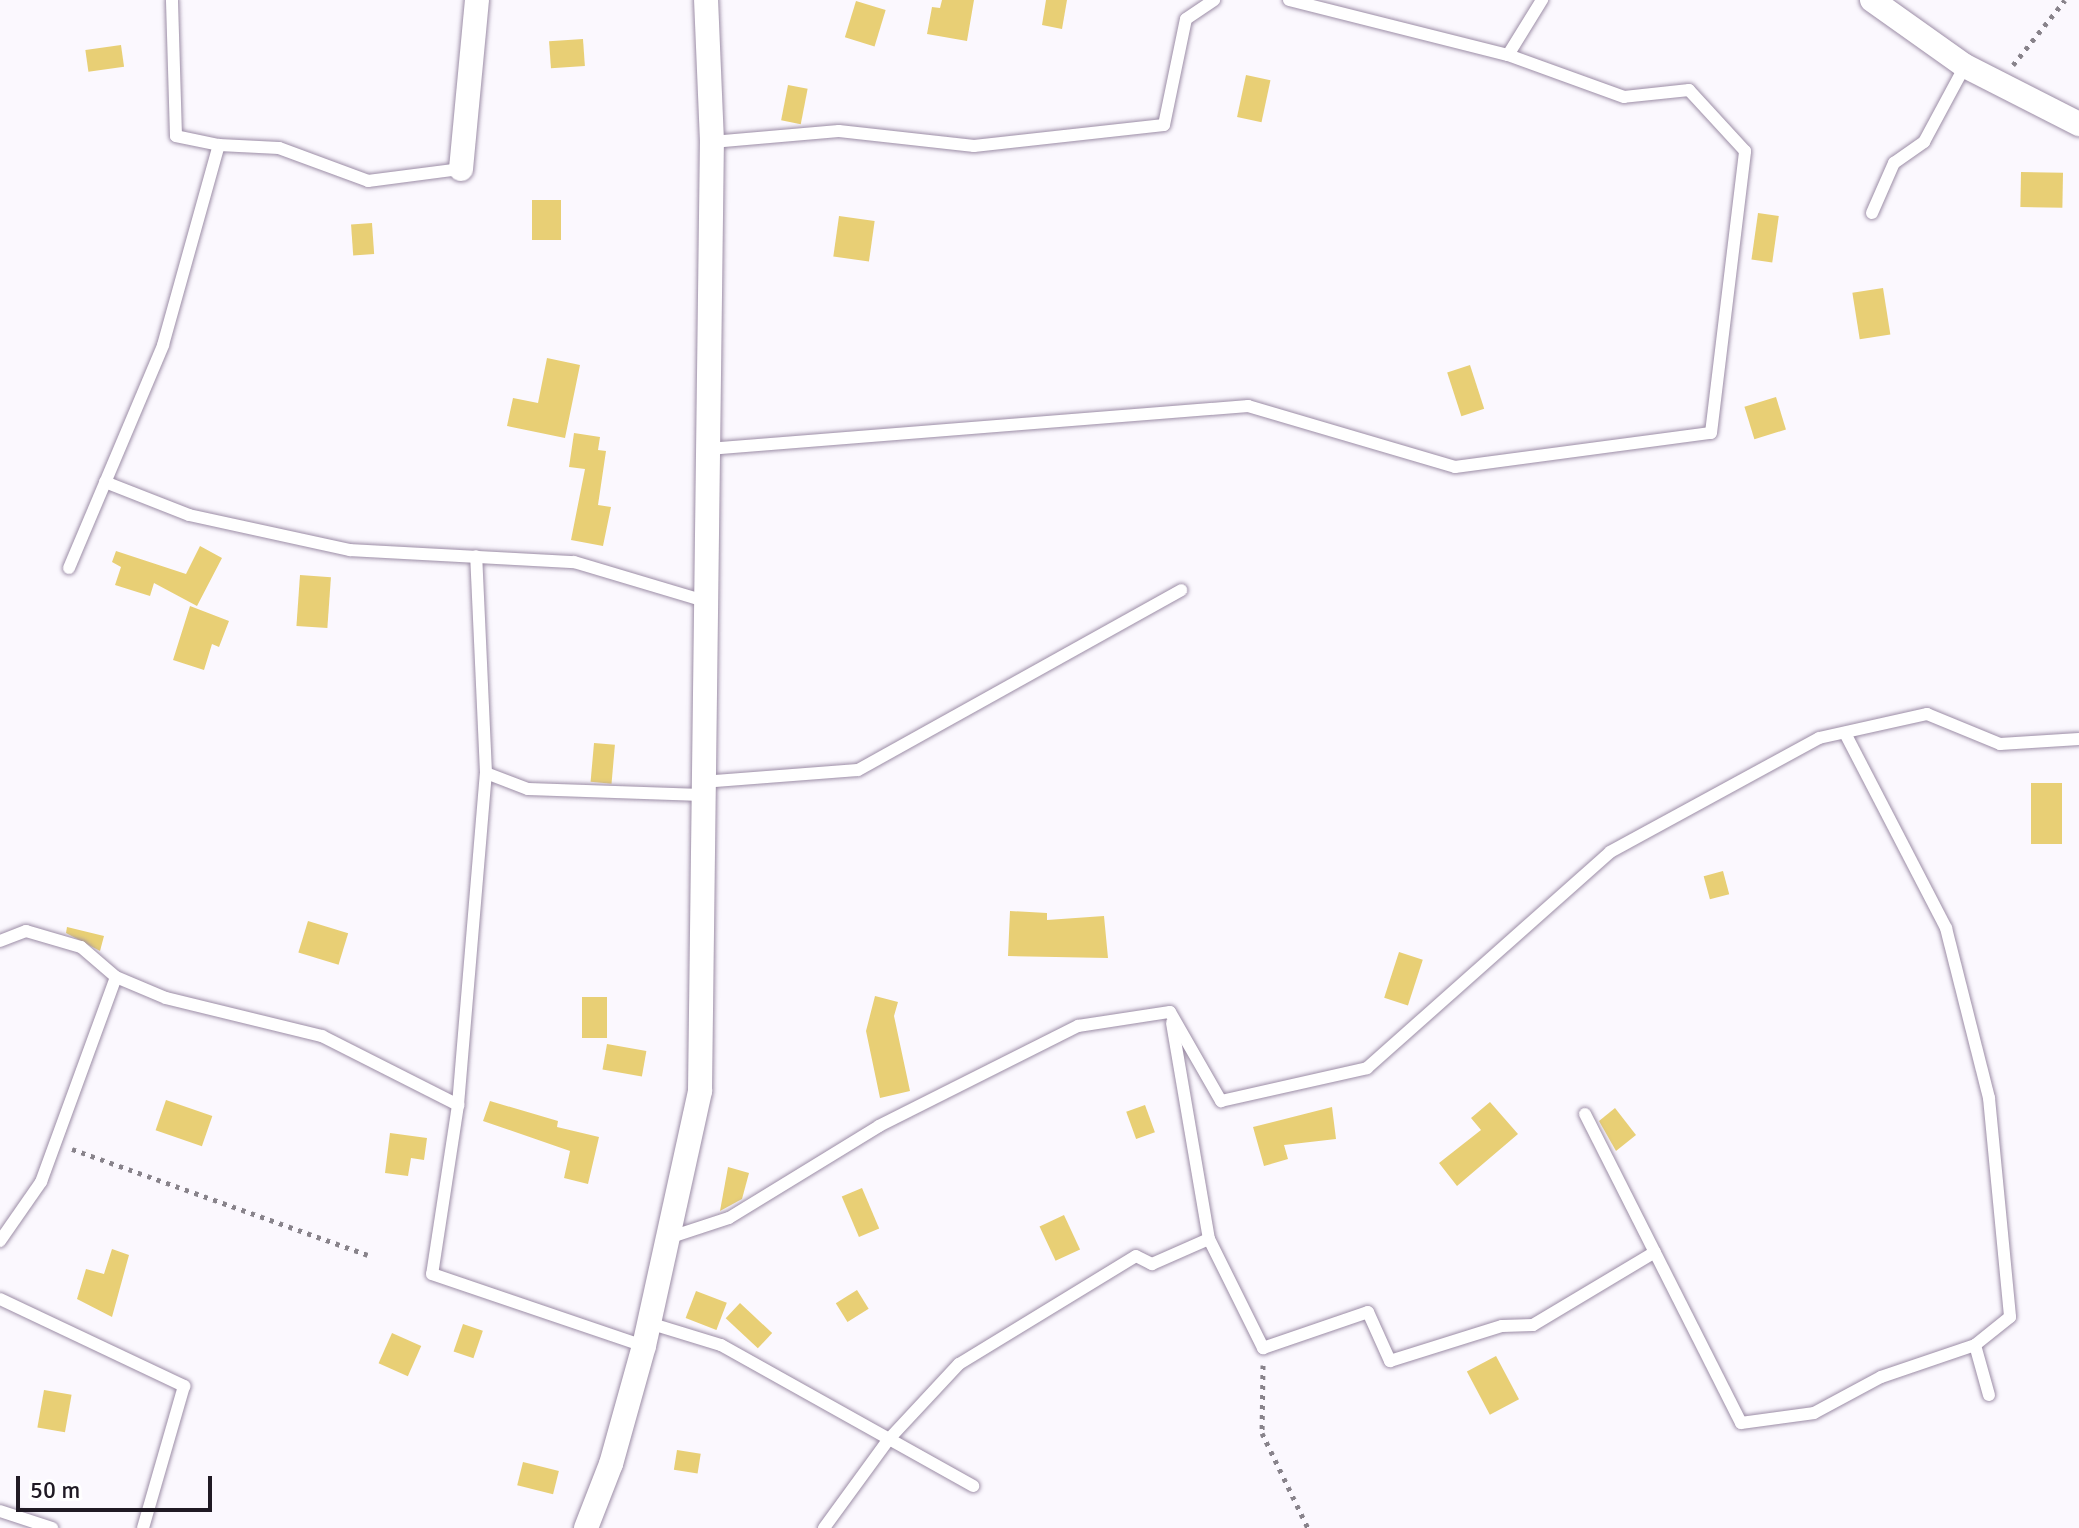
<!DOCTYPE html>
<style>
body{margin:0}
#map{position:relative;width:2079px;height:1528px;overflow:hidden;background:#fbf8fe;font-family:Signika,sans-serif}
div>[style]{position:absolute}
.building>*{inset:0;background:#e8cf75;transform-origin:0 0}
.path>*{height:5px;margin-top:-2.5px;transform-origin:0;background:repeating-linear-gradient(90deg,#88838b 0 4px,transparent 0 10px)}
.roads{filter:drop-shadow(0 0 2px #9c8da6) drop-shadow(0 0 2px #9c8da6)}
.service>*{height:12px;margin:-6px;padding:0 6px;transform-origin:6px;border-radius:6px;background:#fff}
.minor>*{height:24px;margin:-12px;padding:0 12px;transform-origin:12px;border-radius:12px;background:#fff}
span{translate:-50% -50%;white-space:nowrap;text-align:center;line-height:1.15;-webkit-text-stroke:6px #fff;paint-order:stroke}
.scale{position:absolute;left:16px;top:1476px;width:196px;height:36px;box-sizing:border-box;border:4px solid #201a24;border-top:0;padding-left:10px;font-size:24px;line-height:28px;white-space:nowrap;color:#201a24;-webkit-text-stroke:6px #fff;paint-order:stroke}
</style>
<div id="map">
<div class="building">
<div style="clip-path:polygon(942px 0,974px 0,967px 41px,927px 34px,932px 7px,940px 8px)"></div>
<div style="clip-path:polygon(1046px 0,1067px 0,1062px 29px,1042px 25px)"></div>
<div style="left:856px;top:1px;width:31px;height:38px;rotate:17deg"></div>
<div style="left:583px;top:39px;width:27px;height:34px;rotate:86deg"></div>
<div style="left:121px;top:45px;width:22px;height:36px;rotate:82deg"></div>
<div style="left:1246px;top:75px;width:25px;height:43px;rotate:12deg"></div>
<div style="left:788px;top:85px;width:20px;height:36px;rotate:11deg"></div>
<div style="left:2021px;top:172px;width:42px;height:35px;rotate:1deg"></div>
<div style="left:532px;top:200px;width:29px;height:40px"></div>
<div style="left:1758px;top:213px;width:21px;height:47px;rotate:8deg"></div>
<div style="left:839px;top:216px;width:36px;height:41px;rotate:8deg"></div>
<div style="left:372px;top:223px;width:31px;height:21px;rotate:86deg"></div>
<div style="left:1883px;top:288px;width:47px;height:31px;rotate:81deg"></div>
<div style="clip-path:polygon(547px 358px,580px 365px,565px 438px,507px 426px,513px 398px,538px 403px)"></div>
<div style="left:1470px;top:365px;width:46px;height:24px;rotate:72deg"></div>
<div style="left:1776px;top:397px;width:34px;height:33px;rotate:73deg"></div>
<div style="clip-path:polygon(574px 433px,600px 437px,598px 450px,606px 451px,598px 505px,611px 507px,603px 546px,571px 540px,585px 469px,569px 467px)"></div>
<div style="clip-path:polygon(200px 546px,222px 558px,197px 606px,154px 583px,150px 596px,115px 585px,121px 567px,112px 562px,116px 551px,186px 574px)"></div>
<div style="left:300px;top:575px;width:31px;height:51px;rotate:4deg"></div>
<div style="clip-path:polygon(190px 606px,229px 621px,219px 647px,212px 644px,204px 670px,173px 660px)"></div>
<div style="left:594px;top:743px;width:21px;height:39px;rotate:5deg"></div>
<div style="left:2031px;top:783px;width:31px;height:61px"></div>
<div style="left:1723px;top:871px;width:24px;height:20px;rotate:75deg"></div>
<div style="clip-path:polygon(1010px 911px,1047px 913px,1047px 920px,1104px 916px,1108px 958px,1008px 956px)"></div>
<div style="left:308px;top:921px;width:42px;height:33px;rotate:17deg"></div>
<div style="clip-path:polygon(67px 927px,104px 936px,100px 951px,66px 933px)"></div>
<div style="left:1399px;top:952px;width:25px;height:48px;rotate:18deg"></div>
<div style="clip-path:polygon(875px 996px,898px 1002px,894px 1016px,910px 1091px,880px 1098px,866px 1031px)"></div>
<div style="left:582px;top:997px;width:25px;height:41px"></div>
<div style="left:607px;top:1044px;width:40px;height:26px;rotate:10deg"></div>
<div style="left:166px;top:1100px;width:49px;height:32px;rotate:19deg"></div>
<div style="clip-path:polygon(490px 1101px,558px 1121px,557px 1127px,599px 1137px,588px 1184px,564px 1178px,570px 1151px,483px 1121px)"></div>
<div style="clip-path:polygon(1490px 1102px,1518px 1134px,1457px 1186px,1439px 1163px,1481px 1130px,1471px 1118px)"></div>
<div style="left:1145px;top:1105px;width:29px;height:20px;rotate:70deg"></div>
<div style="clip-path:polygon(1332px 1107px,1336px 1139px,1284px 1145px,1288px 1159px,1264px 1166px,1253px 1127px)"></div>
<div style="clip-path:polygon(1615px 1108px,1636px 1135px,1616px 1151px,1599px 1121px)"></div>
<div style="clip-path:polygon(390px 1133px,427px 1138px,424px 1160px,411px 1158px,408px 1176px,385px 1173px)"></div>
<div style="clip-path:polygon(728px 1167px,749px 1173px,742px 1199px,720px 1211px)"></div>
<div style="left:862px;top:1188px;width:44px;height:22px;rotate:67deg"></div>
<div style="left:1064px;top:1215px;width:38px;height:27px;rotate:65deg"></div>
<div style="clip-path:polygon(112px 1249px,129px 1255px,112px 1317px,77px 1299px,86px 1269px,104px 1274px)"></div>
<div style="left:857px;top:1290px;width:22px;height:25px;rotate:58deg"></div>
<div style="left:696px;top:1291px;width:33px;height:29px;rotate:21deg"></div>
<div style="left:740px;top:1303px;width:44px;height:21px;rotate:43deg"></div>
<div style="left:463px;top:1324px;width:21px;height:29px;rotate:19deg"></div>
<div style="left:392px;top:1333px;width:32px;height:33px;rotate:24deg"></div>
<div style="left:1496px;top:1356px;width:49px;height:33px;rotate:62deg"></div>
<div style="left:44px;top:1390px;width:28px;height:38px;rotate:10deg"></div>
<div style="left:677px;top:1450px;width:24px;height:20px;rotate:9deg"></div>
<div style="left:523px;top:1462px;width:37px;height:24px;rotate:14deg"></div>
</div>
<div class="path">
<div style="left:2013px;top:65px;width:83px;rotate:-51.3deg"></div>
<div style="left:72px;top:1149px;width:314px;rotate:19.7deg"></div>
<div style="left:1263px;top:1365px;width:68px;rotate:90.8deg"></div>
<div style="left:1262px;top:1433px;width:106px;rotate:64.2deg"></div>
</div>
<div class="roads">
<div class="service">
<div style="left:1289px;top:0;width:226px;rotate:14.1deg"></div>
<div style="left:1508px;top:55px;width:65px;rotate:-58.3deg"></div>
<div style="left:712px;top:142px;width:127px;rotate:-5deg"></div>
<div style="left:839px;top:131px;width:136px;rotate:6.3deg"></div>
<div style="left:974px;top:146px;width:191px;rotate:-6.3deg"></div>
<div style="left:1164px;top:125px;width:108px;rotate:-78.3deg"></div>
<div style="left:1186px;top:19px;width:34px;rotate:-34deg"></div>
<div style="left:219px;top:145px;width:60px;rotate:2.9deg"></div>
<div style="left:279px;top:148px;width:95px;rotate:20.3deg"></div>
<div style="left:368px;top:181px;width:94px;rotate:-7.4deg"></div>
<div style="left:1872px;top:213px;width:55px;rotate:-66.3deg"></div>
<div style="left:1894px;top:163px;width:37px;rotate:-35deg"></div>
<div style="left:1924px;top:142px;width:86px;rotate:-61.7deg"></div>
<div style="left:708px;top:449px;width:542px;rotate:-4.55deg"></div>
<div style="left:1248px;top:406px;width:216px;rotate:16.4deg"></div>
<div style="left:1455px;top:467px;width:258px;rotate:-7.6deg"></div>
<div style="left:1711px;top:433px;width:284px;rotate:-83.1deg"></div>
<div style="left:1745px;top:151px;width:83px;rotate:-132.6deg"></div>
<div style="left:1689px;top:90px;width:65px;rotate:173.9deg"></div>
<div style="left:1624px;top:97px;width:123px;rotate:-160.1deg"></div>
<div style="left:105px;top:482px;width:90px;rotate:21.4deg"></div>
<div style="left:189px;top:515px;width:165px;rotate:12.3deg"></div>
<div style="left:350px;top:550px;width:224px;rotate:3.1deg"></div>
<div style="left:574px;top:562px;width:140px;rotate:16.6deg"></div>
<div style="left:69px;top:568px;width:242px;rotate:-67.1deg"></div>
<div style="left:163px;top:345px;width:208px;rotate:-74.4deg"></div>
<div style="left:219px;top:145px;width:44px;rotate:-168.2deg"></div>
<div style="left:176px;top:136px;width:136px;rotate:-91.7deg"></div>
<div style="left:1845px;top:733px;width:220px;rotate:62.6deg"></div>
<div style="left:1946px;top:928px;width:175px;rotate:75.8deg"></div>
<div style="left:1989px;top:1098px;width:220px;rotate:84.5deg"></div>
<div style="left:2010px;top:1317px;width:45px;rotate:141.3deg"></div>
<div style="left:1975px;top:1345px;width:52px;rotate:74.4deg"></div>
<div style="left:486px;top:773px;width:45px;rotate:20.9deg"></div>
<div style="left:528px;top:789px;width:174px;rotate:2deg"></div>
<div style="left:702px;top:782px;width:156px;rotate:-4.4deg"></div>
<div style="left:858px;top:770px;width:370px;rotate:-29.1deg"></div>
<div style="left:0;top:941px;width:28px;rotate:-21deg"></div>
<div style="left:26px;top:931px;width:57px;rotate:16.2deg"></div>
<div style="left:81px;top:947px;width:46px;rotate:40.6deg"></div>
<div style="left:1172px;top:1023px;width:219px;rotate:80.3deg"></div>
<div style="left:1209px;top:1239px;width:122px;rotate:63.6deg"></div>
<div style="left:1263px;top:1348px;width:111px;rotate:-18.9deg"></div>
<div style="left:1368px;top:1312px;width:54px;rotate:65.8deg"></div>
<div style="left:1390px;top:1361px;width:117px;rotate:-17.4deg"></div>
<div style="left:1502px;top:1326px;width:31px;rotate:-2deg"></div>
<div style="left:1533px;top:1325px;width:142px;rotate:-30.9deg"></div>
<div style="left:458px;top:1105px;width:333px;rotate:-85.2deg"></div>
<div style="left:486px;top:773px;width:217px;rotate:-92.6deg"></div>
<div style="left:1585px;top:1114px;width:346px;rotate:63.2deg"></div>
<div style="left:1741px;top:1423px;width:74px;rotate:-7.8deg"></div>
<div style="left:1814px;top:1413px;width:76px;rotate:-28.2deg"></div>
<div style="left:1881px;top:1377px;width:99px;rotate:-18.8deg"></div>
<div style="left:668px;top:1238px;width:64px;rotate:-18.2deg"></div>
<div style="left:729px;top:1218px;width:176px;rotate:-31.5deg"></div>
<div style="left:879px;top:1126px;width:223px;rotate:-26.7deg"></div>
<div style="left:1078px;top:1026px;width:93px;rotate:-8.7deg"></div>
<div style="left:1170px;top:1012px;width:103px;rotate:60.2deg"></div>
<div style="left:1221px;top:1101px;width:150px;rotate:-12.7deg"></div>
<div style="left:1367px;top:1068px;width:325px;rotate:-41.6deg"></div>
<div style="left:1610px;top:852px;width:238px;rotate:-28.6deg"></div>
<div style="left:1819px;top:738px;width:111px;rotate:-12.5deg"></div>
<div style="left:1927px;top:714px;width:79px;rotate:22.3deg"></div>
<div style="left:2000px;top:744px;width:79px;rotate:-3.6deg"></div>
<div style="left:0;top:1241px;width:72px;rotate:-55.2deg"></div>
<div style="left:41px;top:1182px;width:218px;rotate:-69.9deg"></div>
<div style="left:116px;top:977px;width:54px;rotate:22.8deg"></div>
<div style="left:166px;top:998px;width:161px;rotate:13.7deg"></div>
<div style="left:322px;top:1036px;width:153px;rotate:26.9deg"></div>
<div style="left:458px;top:1105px;width:171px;rotate:98.7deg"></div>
<div style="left:432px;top:1274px;width:224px;rotate:18.8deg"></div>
<div style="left:0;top:1299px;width:204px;rotate:25.3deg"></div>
<div style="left:184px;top:1386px;width:148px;rotate:106.1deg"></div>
<div style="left:649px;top:1323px;width:75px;rotate:17deg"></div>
<div style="left:721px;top:1345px;width:289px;rotate:29.2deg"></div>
<div style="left:0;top:1511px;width:55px;rotate:18.1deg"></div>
<div style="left:824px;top:1528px;width:110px;rotate:-53.9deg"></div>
<div style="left:889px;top:1439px;width:103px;rotate:-47deg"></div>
<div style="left:959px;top:1364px;width:207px;rotate:-31.4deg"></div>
<div style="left:1136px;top:1256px;width:18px;rotate:27deg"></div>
<div style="left:1152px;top:1264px;width:62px;rotate:-23.7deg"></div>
</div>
<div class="minor">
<div style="left:1872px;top:0;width:114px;rotate:35.4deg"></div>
<div style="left:1965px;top:66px;width:128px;rotate:27deg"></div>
<div style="left:461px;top:169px;width:170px;rotate:-84.6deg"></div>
<div style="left:586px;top:1528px;width:69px;rotate:-68.7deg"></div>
<div style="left:611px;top:1464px;width:123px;rotate:-74.4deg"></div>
<div style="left:644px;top:1346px;width:261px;rotate:-77.6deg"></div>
<div style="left:700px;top:1091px;width:949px;rotate:-89.28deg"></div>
<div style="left:712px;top:142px;width:142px;rotate:-92.4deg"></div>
</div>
</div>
<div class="scale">50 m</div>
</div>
